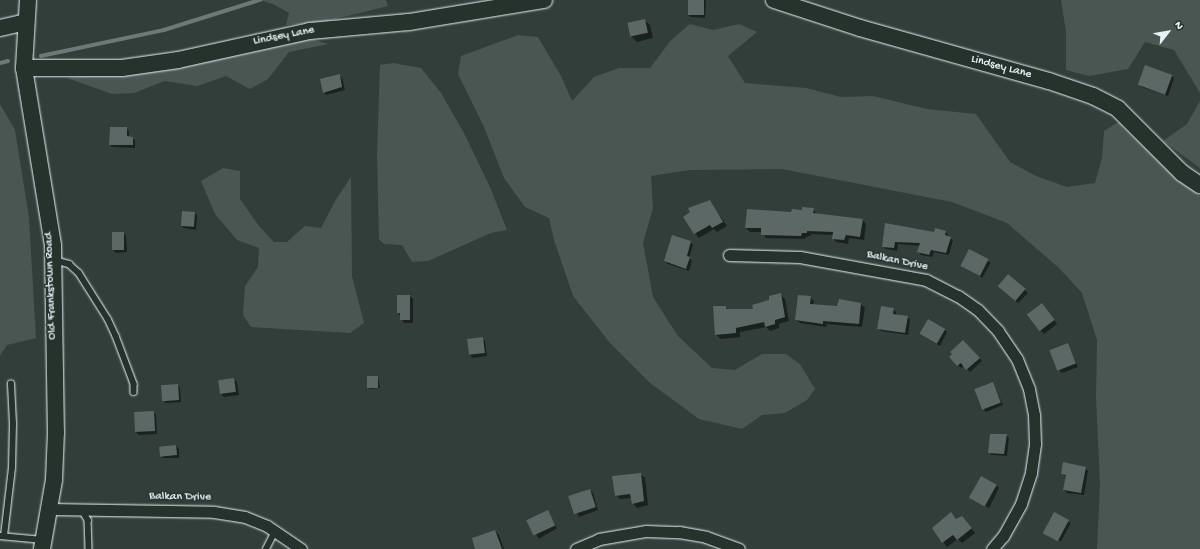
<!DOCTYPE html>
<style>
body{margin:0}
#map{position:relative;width:1200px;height:549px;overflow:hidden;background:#323e39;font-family:"Gochi Hand",sans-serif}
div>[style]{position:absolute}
.green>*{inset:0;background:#495651}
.shadow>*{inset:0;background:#0007;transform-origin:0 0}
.stream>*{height:3.5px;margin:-1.75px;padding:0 1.75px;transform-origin:1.75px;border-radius:1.75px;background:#6d7978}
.building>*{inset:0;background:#5c6865;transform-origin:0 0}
.roads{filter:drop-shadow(0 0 1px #e8f1f8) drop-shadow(0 0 1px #e8f1f8)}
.lane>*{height:5.5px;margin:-2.75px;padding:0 2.75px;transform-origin:2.75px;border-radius:2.75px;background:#26332d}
.street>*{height:11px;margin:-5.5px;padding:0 5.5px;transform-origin:5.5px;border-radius:5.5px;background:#26332d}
.secondary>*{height:16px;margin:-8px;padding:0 8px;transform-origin:8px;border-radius:8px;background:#26332d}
span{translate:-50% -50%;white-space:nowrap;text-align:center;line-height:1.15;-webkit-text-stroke:3px #26332d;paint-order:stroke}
.street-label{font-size:12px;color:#e8f1f8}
.north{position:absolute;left:1148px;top:12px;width:40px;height:40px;-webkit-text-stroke:3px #26332d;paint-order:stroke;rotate:59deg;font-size:11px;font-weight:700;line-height:16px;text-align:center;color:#e8f1f8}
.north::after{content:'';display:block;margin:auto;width:14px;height:18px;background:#e8f1f8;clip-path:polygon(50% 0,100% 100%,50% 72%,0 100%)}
</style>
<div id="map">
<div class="green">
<div style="clip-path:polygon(259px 0,386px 0,388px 6px,323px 22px,286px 25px,289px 13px,273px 4px)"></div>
<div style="clip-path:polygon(1061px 0,1200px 0,1200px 93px,1174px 50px,1145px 42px,1128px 69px,1089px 76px,1066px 70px,1066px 32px)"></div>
<div style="clip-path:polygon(690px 24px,713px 30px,739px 24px,757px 32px,728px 56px,745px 83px,806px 88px,841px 97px,873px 96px,927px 109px,976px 114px,1010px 162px,1036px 176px,1067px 187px,1095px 183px,1102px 158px,1104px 131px,1120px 121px,1123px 128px,1200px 196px,1200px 549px,1097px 549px,1100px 484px,1096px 397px,1097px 340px,1082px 293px,1059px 268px,1007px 223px,952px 202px,782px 169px,690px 170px,651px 176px,653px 208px,643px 243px,653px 297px,678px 336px,712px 368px,735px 370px,762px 354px,786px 354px,800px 364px,815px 389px,807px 400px,785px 413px,762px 415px,742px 429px,699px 419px,650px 383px,610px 343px,573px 296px,554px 240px,549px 218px,525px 207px,504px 178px,484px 127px,458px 74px,461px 56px,518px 35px,538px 37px,561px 76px,572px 101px,594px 77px,619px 68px,650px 68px,671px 40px)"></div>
<div style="clip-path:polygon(305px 38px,329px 44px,289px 52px,268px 79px,250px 89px,226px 76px,197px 86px,165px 81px,134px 93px,112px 94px,67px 78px,224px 57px,253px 52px)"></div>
<div style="clip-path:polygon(393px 63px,421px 68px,441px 93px,464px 133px,490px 187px,507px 230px,491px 233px,428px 261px,412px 262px,402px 245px,384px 244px,379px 239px,377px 154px,380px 65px)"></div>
<div style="clip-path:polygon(1200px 101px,1200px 168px,1163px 141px,1187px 124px)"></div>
<div style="clip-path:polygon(0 104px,15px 130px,29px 217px,36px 338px,7px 345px,0 356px)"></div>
<div style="clip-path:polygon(223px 168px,240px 171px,240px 199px,259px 226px,274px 242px,287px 242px,305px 226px,321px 228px,335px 201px,351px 177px,352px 276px,364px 323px,350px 333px,251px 327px,243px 315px,245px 286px,258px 267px,259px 248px,237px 240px,215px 214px,201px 181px)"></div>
</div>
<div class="shadow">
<div style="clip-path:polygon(689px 0,706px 0,705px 18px,691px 17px,688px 15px)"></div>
<div style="clip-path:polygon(644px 20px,650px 25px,653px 38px,637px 42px,631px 36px)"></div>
<div style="clip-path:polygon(339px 75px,342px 78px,345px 90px,326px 95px,324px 92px)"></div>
<div style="clip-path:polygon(1171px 75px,1174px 78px,1168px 96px,1142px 87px,1139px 84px)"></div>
<div style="clip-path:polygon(126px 128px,129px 131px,129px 137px,135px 140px,135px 148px,113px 147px,110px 145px)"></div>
<div style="clip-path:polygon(709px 201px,727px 226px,717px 232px,714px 229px,699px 238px,695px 233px)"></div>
<div style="clip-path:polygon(813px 209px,817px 215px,863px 220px,866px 224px,864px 240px,849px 238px,848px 244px,836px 242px,833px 238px,833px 235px,811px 234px,810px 236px,806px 237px,805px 239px,766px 238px,762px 232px,750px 232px,746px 228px,792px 213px)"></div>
<div style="clip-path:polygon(195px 213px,197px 216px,196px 230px,184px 228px,181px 226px)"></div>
<div style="clip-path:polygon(886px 224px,935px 233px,945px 232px,948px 234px,948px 237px,953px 240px,949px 255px,934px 252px,932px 257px,921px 255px,919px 252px,921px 246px,898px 244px,897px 251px,886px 249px,883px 247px)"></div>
<div style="clip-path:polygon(124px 233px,126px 236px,127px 252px,116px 253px,113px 250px)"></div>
<div style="clip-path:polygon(690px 242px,693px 245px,689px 258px,692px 261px,689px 271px,668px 264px,665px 261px)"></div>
<div style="left:970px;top:251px;width:24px;height:17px;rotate:30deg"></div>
<div style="clip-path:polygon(1008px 275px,1028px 293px,1018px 303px,1001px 289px)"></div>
<div style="clip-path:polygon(780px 294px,785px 299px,789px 321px,779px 324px,779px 328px,770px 331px,766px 327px,740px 332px,740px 337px,721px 339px,716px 335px,714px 307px,725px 307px,728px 310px,754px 310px)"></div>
<div style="clip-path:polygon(410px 296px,413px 299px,413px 323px,404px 323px,398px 312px)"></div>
<div style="clip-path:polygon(810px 297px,814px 301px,813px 305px,838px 308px,839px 300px,861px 304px,865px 308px,862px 327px,827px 324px,826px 327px,800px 323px,796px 320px)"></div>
<div style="clip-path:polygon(1044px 307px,1057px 324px,1044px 334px,1041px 331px)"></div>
<div style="clip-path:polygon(893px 309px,896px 312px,896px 315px,908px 317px,910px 320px,908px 335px,881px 331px,878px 328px)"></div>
<div style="clip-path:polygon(944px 329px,947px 332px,940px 346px,920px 334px)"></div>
<div style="clip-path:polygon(482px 338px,485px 341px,487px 356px,473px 358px,470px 355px,468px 340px)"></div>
<div style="clip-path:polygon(963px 341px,982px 361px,970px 372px,964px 366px,961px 368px,950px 357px)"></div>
<div style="clip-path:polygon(1067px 344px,1078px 367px,1062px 373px,1059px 370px)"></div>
<div style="clip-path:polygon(368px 377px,378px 377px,380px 388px,369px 389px)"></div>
<div style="clip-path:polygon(234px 380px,237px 382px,239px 395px,224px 397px,221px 394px)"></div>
<div style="clip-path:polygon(993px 383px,1003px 405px,986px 412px,984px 410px)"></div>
<div style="clip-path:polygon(177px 385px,180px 388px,181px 402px,166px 403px,163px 401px)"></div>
<div style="clip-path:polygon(154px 412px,156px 415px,157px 434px,139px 435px,136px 432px)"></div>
<div style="clip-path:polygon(1006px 435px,1009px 438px,1007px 456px,992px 455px,989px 452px)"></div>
<div style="clip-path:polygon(176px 446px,179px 449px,179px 458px,163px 458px,160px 455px)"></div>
<div style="clip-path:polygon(1085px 468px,1088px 471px,1084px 495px,1067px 493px,1064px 490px,1067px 477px,1062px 474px)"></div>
<div style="clip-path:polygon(640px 474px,645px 478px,648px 505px,637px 508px,633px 503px,632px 498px,620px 499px,616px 495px)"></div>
<div style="clip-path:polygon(996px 485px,999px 488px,989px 508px,971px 498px)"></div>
<div style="clip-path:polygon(590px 490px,593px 493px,598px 510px,579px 517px,570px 497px)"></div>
<div style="left:547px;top:511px;width:20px;height:21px;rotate:60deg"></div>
<div style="clip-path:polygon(951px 513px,957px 520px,966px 521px,975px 533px,962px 543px,958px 539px,947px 547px,933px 528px)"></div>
<div style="left:1054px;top:514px;width:19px;height:21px;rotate:28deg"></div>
<div style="clip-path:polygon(495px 531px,499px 535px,504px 549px,476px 549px)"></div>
</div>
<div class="stream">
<div style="left:41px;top:56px;width:126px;rotate:-11.9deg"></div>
<div style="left:164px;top:30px;width:101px;rotate:-17.4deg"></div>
<div style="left:0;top:63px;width:8px;rotate:-14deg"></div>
</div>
<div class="building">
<div style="left:688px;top:0;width:16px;height:15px"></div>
<div style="left:645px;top:19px;width:14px;height:18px;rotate:78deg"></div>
<div style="left:1145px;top:65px;width:29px;height:21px;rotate:20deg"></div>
<div style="clip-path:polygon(340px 74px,342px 87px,323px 93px,320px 79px)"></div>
<div style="clip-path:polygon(110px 127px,127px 127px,127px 136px,133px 137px,133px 145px,109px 145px)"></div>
<div style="clip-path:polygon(710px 200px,723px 222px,712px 228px,710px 225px,694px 234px,683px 217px,690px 212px,688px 208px)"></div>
<div style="clip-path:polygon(802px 207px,814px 208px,813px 213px,863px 219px,860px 237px,846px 235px,844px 240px,832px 239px,833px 232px,807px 231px,807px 233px,802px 233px,801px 236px,761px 235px,761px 228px,745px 228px,747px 209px,791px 212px,792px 209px,802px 210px)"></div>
<div style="left:182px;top:211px;width:13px;height:15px;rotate:4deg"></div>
<div style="clip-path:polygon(885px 223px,934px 232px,935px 228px,946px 231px,945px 235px,951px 237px,946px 253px,931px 250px,929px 255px,917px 252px,920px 243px,895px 242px,894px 248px,882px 247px)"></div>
<div style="left:124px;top:232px;width:18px;height:12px;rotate:90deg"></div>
<div style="clip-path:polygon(672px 235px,691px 241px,687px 256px,690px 257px,686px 269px,664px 261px)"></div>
<div style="left:969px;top:249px;width:22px;height:19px;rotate:27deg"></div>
<div style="left:1008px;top:274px;width:23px;height:16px;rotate:40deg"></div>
<div style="clip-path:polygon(781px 293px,785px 317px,775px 320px,775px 324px,765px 327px,764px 322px,736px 328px,736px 333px,715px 335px,713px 306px,726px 306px,726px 309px,753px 309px,752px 305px,769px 300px,769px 296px)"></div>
<div style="clip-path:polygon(397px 295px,410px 295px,410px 320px,400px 320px,400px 313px,397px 313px)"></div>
<div style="clip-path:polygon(798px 295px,811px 296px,810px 304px,837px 306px,839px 299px,861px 303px,859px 324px,823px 321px,823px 324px,795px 320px)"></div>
<div style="left:1042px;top:303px;width:21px;height:19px;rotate:53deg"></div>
<div style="clip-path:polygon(881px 306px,894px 308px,893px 314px,908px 316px,905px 333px,877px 329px)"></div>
<div style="left:928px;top:319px;width:20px;height:17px;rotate:30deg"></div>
<div style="left:483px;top:337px;width:16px;height:16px;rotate:83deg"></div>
<div style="clip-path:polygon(963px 340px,980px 358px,966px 370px,961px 363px,957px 366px,949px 357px,952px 354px,950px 352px)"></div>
<div style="left:1068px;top:343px;width:22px;height:20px;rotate:69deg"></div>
<div style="left:367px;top:376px;width:11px;height:12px"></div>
<div style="left:234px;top:378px;width:14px;height:16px;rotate:82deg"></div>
<div style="left:993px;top:382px;width:22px;height:20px;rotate:69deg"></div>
<div style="left:178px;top:384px;width:16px;height:17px;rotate:86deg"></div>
<div style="left:154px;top:411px;width:20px;height:20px;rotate:87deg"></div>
<div style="clip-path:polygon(990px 434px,1007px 434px,1004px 454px,988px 453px)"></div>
<div style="left:176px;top:445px;width:10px;height:17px;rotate:84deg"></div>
<div style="clip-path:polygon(1063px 462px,1086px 467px,1081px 493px,1063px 490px,1066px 475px,1061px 474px)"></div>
<div style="clip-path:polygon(641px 473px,644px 501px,632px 504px,630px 494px,615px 496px,612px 476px)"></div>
<div style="left:981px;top:476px;width:18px;height:25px;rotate:29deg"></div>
<div style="left:590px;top:489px;width:19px;height:23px;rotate:72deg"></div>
<div style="left:548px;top:510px;width:17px;height:24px;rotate:65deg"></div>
<div style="clip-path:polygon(951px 512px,956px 519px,962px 516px,972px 528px,957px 540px,953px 535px,942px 543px,932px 528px)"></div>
<div style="left:1054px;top:512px;width:17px;height:24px;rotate:28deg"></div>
<div style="clip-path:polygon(495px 530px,502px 549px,475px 549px,472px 538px)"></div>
</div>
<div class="roads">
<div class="lane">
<div style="left:54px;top:260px;width:16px;rotate:15deg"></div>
<div style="left:69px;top:264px;width:13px;rotate:42deg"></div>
<div style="left:79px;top:273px;width:54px;rotate:57.8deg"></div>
<div style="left:108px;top:319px;width:19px;rotate:65deg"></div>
<div style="left:116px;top:336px;width:51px;rotate:69.4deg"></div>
<div style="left:134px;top:384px;width:8px;rotate:90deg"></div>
<div style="left:82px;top:510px;width:12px;rotate:59deg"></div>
<div style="left:88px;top:520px;width:29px;rotate:88deg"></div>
<div style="left:0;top:536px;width:43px;rotate:5.3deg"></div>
<div style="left:4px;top:536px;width:68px;rotate:-83.3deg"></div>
<div style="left:12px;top:468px;width:44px;rotate:-88.7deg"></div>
<div style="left:13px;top:424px;width:40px;rotate:-92.9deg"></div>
<div style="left:266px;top:549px;width:20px;rotate:-63deg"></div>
</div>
<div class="street">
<div style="left:729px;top:255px;width:71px;rotate:1.6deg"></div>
<div style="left:800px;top:257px;width:128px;rotate:10.3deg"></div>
<div style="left:926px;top:280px;width:36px;rotate:27deg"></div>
<div style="left:958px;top:296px;width:24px;rotate:35deg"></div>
<div style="left:978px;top:310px;width:29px;rotate:46deg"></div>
<div style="left:998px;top:331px;width:34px;rotate:56deg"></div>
<div style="left:1017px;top:359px;width:32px;rotate:68deg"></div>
<div style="left:1029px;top:389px;width:26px;rotate:79deg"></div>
<div style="left:1034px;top:415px;width:29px;rotate:88deg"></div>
<div style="left:1035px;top:444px;width:29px;rotate:98deg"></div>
<div style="left:1031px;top:473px;width:33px;rotate:108deg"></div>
<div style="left:1021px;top:504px;width:37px;rotate:119deg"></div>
<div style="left:1003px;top:536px;width:17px;rotate:130deg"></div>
<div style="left:50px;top:509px;width:164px;rotate:1deg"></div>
<div style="left:214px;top:512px;width:31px;rotate:9deg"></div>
<div style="left:245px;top:517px;width:24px;rotate:22deg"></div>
<div style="left:267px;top:526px;width:41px;rotate:34.1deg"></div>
<div style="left:576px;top:549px;width:25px;rotate:-23deg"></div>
<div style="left:599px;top:539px;width:48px;rotate:-9.7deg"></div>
<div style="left:646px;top:531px;width:33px;rotate:2deg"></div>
<div style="left:679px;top:532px;width:27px;rotate:10deg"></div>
<div style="left:706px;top:537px;width:35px;rotate:20deg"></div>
</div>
<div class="secondary">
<div style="left:28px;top:0;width:68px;rotate:93.4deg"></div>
<div style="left:24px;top:68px;width:180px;rotate:80.7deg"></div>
<div style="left:53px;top:246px;width:186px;rotate:89.1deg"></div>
<div style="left:56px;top:432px;width:48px;rotate:92.4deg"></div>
<div style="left:54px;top:480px;width:70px;rotate:99.9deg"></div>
<div style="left:774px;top:0;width:90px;rotate:18deg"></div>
<div style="left:860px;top:28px;width:196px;rotate:15.7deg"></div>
<div style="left:1049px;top:81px;width:46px;rotate:18.8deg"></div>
<div style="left:1093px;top:96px;width:28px;rotate:27deg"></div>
<div style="left:1118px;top:109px;width:91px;rotate:45deg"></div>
<div style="left:1182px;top:173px;width:22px;rotate:34deg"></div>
<div style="left:0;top:28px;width:27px;rotate:-13deg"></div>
<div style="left:24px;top:68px;width:98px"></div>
<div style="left:122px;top:68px;width:57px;rotate:-8.1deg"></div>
<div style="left:178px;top:60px;width:135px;rotate:-12.4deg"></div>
<div style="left:310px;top:31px;width:99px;rotate:-5.2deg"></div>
<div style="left:409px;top:22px;width:137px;rotate:-9.3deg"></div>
</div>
</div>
<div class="street-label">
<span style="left:284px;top:37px;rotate:-11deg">Lindsey Lane</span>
<span style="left:1001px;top:68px;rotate:15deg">Lindsey Lane</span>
<span style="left:897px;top:262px;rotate:12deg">Balkan Drive</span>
<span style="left:52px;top:286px;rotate:-92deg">Old Frankstown Road</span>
<span style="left:180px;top:498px;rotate:1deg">Balkan Drive</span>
</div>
<div class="north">N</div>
</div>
